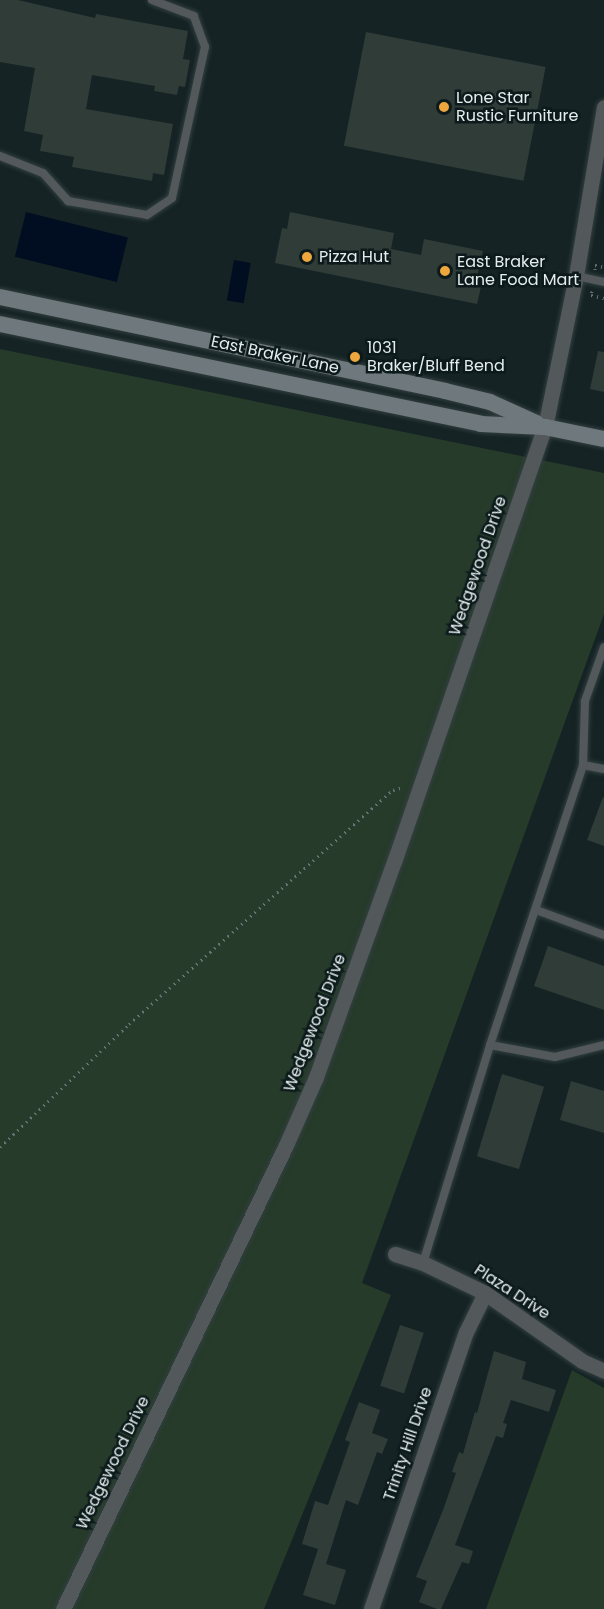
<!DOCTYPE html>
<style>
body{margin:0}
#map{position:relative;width:604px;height:1609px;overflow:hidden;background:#152324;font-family:Poppins,sans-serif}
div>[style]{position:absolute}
.green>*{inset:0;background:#263b2a}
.water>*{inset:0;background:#010e22;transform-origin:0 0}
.building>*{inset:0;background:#2f3c38;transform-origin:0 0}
.path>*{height:3px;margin-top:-1.5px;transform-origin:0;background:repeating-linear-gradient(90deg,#677374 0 1.5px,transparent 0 6px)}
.roads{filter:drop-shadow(0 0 2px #323f40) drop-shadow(0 0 2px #323f40)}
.service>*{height:8px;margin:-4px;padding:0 4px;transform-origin:4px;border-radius:4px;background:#53585b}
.minor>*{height:15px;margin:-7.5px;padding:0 7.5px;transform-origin:7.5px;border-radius:7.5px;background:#53585b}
.secondary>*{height:16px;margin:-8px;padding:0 8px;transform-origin:8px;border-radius:8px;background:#6f787c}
.dots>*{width:16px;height:16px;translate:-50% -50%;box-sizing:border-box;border:3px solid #0c1a1b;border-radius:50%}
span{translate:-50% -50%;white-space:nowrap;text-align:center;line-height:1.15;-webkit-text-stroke:5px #0c1a1b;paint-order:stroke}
.poi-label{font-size:16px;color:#e4eded}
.left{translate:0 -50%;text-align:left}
.street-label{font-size:16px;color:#e4eded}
</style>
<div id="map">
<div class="green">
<div style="clip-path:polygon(0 349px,604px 473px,604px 614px,362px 1283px,391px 1295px,264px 1609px,0 1609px)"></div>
<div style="clip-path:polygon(572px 1370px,604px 1388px,604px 1609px,486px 1609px)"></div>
</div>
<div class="water">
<div style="left:26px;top:212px;width:105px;height:46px;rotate:14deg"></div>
<div style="left:234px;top:260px;width:17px;height:41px;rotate:10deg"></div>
</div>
<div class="building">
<div style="clip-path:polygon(0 0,18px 0,95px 18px,96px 14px,188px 31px,183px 59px,190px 60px,185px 87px,179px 86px,177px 95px,154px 91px,155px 86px,92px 75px,86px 109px,173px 124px,164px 175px,153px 173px,152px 181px,72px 167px,74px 157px,40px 151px,43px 135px,24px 131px,35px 68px,0 62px)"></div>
<div style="left:366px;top:32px;width:183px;height:116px;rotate:11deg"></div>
<div style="clip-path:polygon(290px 212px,394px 233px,391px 249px,421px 255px,424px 239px,483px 251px,477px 277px,483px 278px,477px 304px,275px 263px,282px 228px,287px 229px)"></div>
<div style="clip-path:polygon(598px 351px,604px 352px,604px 392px,590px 389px)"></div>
<div style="clip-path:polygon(603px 797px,604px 798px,604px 846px,587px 840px)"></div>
<div style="clip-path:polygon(548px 946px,604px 966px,604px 1010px,534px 986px)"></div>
<div style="left:502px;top:1074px;width:44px;height:86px;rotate:17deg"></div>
<div style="clip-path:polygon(571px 1081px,604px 1091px,604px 1133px,560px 1120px)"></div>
<div style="left:400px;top:1325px;width:25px;height:64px;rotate:18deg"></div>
<div style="clip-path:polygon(494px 1351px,526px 1362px,522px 1379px,556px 1390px,549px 1412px,511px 1400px,503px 1423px,507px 1424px,503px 1438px,496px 1436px,455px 1545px,473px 1551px,469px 1564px,462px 1562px,441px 1609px,437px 1609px,419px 1602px,427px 1581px,416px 1577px,443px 1510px,456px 1473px,452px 1472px,459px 1452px,463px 1454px,475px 1412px,477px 1413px)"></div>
<div style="clip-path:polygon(359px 1402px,380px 1410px,372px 1433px,388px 1439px,382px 1454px,377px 1452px,358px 1505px,346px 1500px,326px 1564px,346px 1570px,335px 1605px,303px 1595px,318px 1549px,302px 1544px,315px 1501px,328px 1505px,350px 1442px,345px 1440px)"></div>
</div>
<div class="path">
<div style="left:595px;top:270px;width:5px;rotate:-90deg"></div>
<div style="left:595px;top:265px;width:9px;rotate:13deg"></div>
<div style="left:592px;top:291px;width:4px;rotate:104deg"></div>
<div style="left:591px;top:295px;width:13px;rotate:13deg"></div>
<div style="left:0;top:1147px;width:178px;rotate:-43.6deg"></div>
<div style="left:129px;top:1024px;width:353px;rotate:-41.6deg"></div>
<div style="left:393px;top:790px;width:11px;rotate:-15deg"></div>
</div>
<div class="roads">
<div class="service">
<div style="left:0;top:156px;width:46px;rotate:21.6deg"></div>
<div style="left:43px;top:173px;width:38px;rotate:48deg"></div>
<div style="left:68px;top:201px;width:80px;rotate:10deg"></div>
<div style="left:147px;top:215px;width:30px;rotate:-34deg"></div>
<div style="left:172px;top:198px;width:155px;rotate:-77.7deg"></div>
<div style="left:205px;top:47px;width:33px;rotate:-110deg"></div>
<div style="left:194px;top:16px;width:45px;rotate:-159.1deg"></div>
<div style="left:576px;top:276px;width:29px;rotate:12deg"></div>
<div style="left:583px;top:765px;width:21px;rotate:11deg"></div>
<div style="left:536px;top:910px;width:72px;rotate:20.2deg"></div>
<div style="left:490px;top:1045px;width:66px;rotate:10.5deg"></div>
<div style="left:555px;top:1057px;width:50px;rotate:-13.8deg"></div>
<div style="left:423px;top:1263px;width:228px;rotate:-72.9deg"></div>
<div style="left:490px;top:1045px;width:295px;rotate:-71.6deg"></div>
<div style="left:583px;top:765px;width:64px;rotate:-88.2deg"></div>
<div style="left:585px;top:701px;width:57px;rotate:-70.6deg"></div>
</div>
<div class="minor">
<div style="left:395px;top:1254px;width:29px;rotate:18deg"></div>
<div style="left:423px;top:1263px;width:69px;rotate:25.8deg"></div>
<div style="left:485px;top:1293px;width:118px;rotate:35deg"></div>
<div style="left:582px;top:1361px;width:24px;rotate:24deg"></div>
<div style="left:63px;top:1609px;width:515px;rotate:-64.33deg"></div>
<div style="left:286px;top:1145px;width:74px;rotate:-66.2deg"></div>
<div style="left:316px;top:1077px;width:232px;rotate:-70.1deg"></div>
<div style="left:395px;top:859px;width:457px;rotate:-70.9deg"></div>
<div style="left:545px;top:427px;width:154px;rotate:-78.4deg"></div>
<div style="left:576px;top:276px;width:171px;rotate:-80.6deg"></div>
<div style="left:371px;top:1609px;width:293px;rotate:-71.1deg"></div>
<div style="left:466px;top:1332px;width:43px;rotate:-64deg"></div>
</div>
<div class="secondary">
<div style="left:0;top:297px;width:455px;rotate:11.9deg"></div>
<div style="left:445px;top:391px;width:46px;rotate:13.7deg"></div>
<div style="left:490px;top:402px;width:51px;rotate:24.5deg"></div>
<div style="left:0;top:324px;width:491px;rotate:11.7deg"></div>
<div style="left:481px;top:424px;width:64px;rotate:2.7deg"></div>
<div style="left:545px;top:427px;width:60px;rotate:11.5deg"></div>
</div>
</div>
<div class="dots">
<div style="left:444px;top:107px;background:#eea73d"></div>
<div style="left:307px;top:257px;background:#eea73d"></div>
<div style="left:445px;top:271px;background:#eea73d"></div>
<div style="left:355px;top:357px;background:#eea73d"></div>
</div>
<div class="poi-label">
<span class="left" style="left:456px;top:107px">Lone Star<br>Rustic Furniture</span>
<span class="left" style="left:319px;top:257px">Pizza Hut</span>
<span class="left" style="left:457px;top:271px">East Braker<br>Lane Food Mart</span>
<span class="left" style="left:367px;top:357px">1031<br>Braker/Bluff Bend</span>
</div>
<div class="street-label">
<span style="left:275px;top:355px;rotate:12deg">East Braker Lane</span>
<span style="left:478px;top:566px;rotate:-71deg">Wedgewood Drive</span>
<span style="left:315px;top:1023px;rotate:-69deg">Wedgewood Drive</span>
<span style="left:512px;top:1292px;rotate:33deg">Plaza Drive</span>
<span style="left:408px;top:1444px;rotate:-71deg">Trinity Hill Drive</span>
<span style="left:113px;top:1463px;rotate:-64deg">Wedgewood Drive</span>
</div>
</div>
